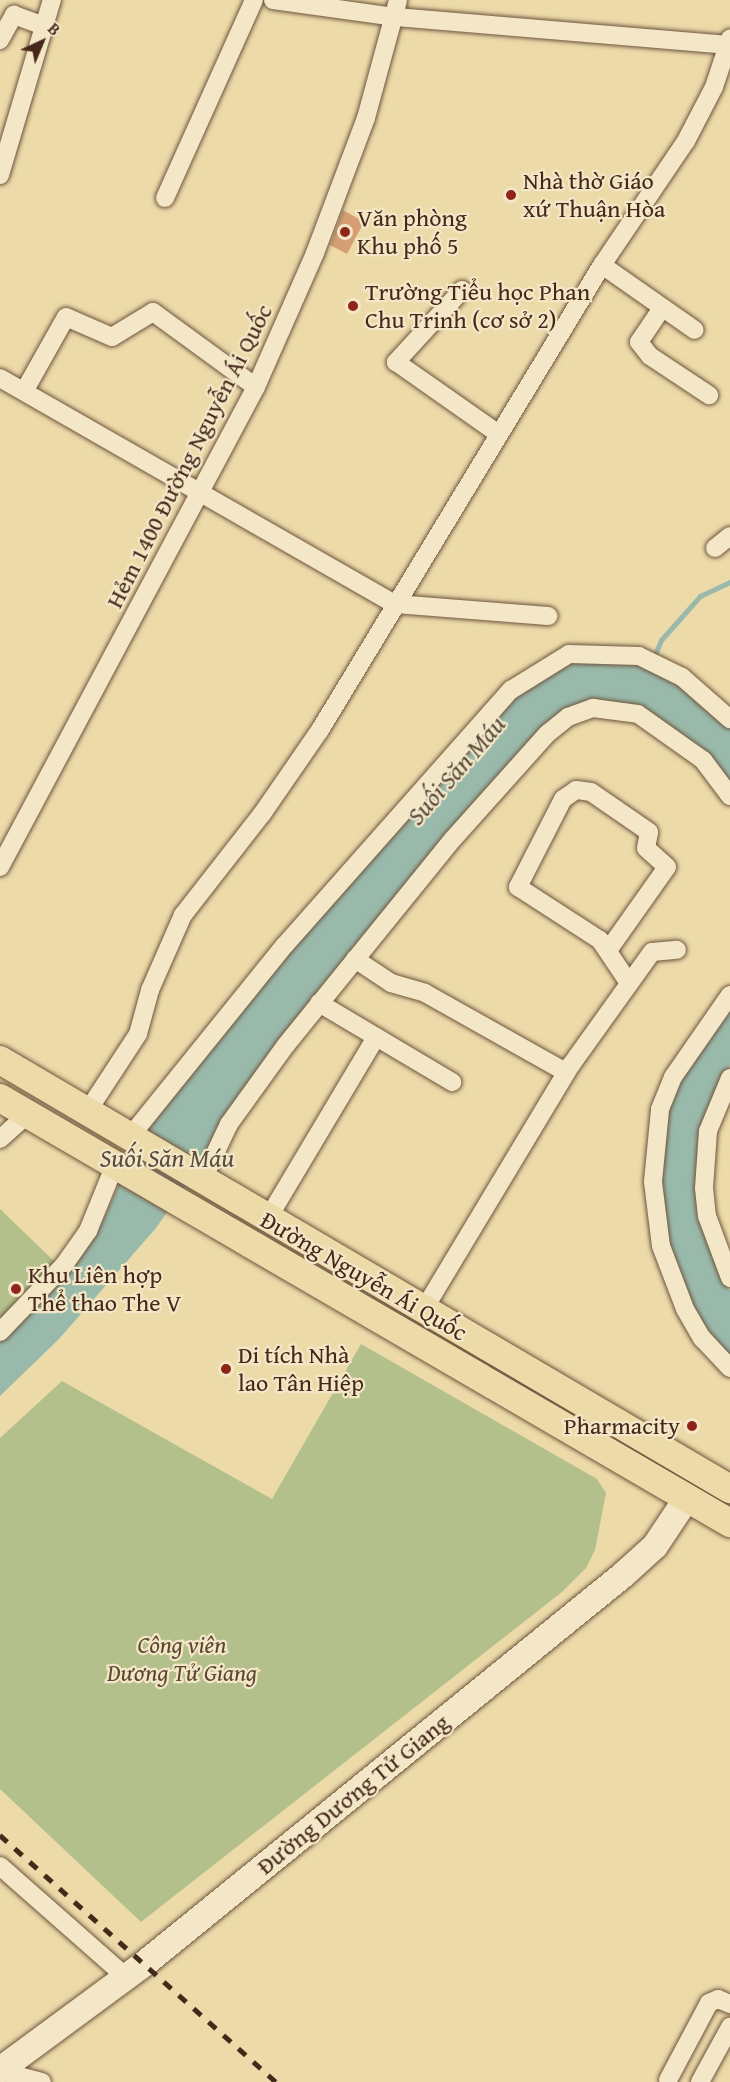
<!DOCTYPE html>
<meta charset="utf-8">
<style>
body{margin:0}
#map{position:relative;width:730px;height:2082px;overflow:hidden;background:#ecdaa9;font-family:"Gentium Book Plus",serif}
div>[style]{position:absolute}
.green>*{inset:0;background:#b4c08b}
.water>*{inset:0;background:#99baab}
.stream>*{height:5px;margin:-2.5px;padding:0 2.5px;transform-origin:2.5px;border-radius:2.5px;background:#99baab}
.building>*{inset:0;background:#d59e73}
.roads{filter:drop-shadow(0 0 2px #6f543e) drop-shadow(0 0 2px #6f543e)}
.minor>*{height:18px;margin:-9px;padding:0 9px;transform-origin:9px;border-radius:9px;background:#f3e7c7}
.secondary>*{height:26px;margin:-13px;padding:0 13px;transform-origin:13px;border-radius:13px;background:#f3e7c7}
.primary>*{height:28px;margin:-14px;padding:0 14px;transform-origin:14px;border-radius:14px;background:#ecdaa9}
.rail>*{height:4.5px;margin-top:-2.25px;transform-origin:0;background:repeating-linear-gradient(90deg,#45281a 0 10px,transparent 0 20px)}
.dots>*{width:16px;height:16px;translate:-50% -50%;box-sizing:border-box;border:3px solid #f3e7c7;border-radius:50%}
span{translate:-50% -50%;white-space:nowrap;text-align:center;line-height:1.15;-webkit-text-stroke:4.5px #f3e7c7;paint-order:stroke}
.poi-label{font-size:24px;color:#45281a}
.left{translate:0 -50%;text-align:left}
.right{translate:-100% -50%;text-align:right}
.street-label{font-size:24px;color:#45281a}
.park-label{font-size:24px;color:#5b4631;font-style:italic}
.water-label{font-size:26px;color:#5a4c3e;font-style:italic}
.north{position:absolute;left:12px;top:12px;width:60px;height:60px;-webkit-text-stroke:4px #f3e7c7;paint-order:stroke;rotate:44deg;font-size:16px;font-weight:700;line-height:24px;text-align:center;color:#45281a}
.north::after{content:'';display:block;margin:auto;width:21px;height:27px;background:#45281a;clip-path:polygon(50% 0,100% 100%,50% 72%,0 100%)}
</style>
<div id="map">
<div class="green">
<div style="clip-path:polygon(0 1209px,56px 1263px,0 1322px)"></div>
<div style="clip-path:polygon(361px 1344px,597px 1479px,606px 1493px,595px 1550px,586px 1568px,562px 1592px,141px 1922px,0 1789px,0 1438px,62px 1381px,272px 1499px)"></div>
</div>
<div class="water">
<div style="clip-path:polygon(571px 661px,636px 663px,658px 669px,705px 704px,730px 728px,730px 783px,640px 708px,593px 701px,564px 712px,204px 1159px,156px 1228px,59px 1339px,0 1396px,0 1341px,70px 1268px,103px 1220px,137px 1144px,182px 1086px,274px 970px,516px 695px)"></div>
<div style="clip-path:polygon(730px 1005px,730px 1065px,703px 1127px,724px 1282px,730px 1291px,730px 1358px,691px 1308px,667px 1244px,660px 1179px,667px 1110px,679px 1079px)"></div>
</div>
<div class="stream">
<div style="left:653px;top:659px;width:21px;rotate:-67deg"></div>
<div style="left:661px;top:640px;width:59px;rotate:-48.4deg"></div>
<div style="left:700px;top:596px;width:33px;rotate:-25deg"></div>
</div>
<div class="building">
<div style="clip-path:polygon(343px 210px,364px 222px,347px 254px,330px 245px)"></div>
</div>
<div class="roads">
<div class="minor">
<div style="left:273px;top:0;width:124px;rotate:7.9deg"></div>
<div style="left:396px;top:17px;width:334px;rotate:4.8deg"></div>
<div style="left:0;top:40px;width:29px;rotate:-61deg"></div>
<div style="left:14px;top:15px;width:32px;rotate:20deg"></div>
<div style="left:0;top:175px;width:183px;rotate:-73.5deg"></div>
<div style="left:165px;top:198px;width:217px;rotate:-65.8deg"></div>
<div style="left:602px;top:265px;width:113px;rotate:35deg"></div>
<div style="left:462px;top:290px;width:98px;rotate:132.5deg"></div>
<div style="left:396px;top:362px;width:126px;rotate:35deg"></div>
<div style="left:662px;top:308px;width:41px;rotate:124.1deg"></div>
<div style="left:639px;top:342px;width:18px;rotate:52deg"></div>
<div style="left:650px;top:356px;width:71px;rotate:33.5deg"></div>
<div style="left:0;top:378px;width:455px;rotate:29.8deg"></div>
<div style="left:395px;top:604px;width:154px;rotate:4.5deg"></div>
<div style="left:26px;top:388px;width:81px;rotate:-60.6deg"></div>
<div style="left:66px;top:317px;width:50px;rotate:23.5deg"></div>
<div style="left:112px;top:337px;width:48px;rotate:-31.4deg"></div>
<div style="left:153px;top:312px;width:127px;rotate:36.1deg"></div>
<div style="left:715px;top:548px;width:19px;rotate:-39deg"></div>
<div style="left:0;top:867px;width:544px;rotate:-61.93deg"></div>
<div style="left:256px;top:387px;width:146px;rotate:-66.2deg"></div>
<div style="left:315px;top:253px;width:144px;rotate:-69.3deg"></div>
<div style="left:366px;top:118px;width:122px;rotate:-74.8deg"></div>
<div style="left:609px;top:949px;width:100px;rotate:-54.7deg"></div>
<div style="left:667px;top:867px;width:28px;rotate:-138deg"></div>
<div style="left:646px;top:848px;width:16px;rotate:-79deg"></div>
<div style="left:649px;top:832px;width:70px;rotate:-145.4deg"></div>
<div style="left:591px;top:792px;width:15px;rotate:-172deg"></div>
<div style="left:576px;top:790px;width:16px;rotate:145deg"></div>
<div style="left:563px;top:799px;width:99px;rotate:117.1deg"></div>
<div style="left:518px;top:887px;width:98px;rotate:32.9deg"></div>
<div style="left:600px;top:940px;width:52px;rotate:56deg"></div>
<div style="left:355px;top:959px;width:43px;rotate:33.7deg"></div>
<div style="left:391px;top:983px;width:35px;rotate:16deg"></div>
<div style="left:425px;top:993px;width:162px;rotate:29.3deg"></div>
<div style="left:730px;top:995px;width:100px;rotate:124.8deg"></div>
<div style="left:673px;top:1077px;width:35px;rotate:112deg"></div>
<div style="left:660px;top:1110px;width:72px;rotate:95.6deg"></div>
<div style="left:653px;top:1182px;width:64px;rotate:82.9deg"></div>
<div style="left:661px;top:1246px;width:67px;rotate:69.1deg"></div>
<div style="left:685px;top:1309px;width:34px;rotate:60deg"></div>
<div style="left:702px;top:1338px;width:41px;rotate:47deg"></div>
<div style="left:319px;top:1003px;width:155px;rotate:30.7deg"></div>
<div style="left:730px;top:1078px;width:57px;rotate:112.5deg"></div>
<div style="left:708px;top:1131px;width:57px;rotate:94deg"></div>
<div style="left:704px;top:1188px;width:28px;rotate:84deg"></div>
<div style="left:707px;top:1216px;width:66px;rotate:69.6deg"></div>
<div style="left:87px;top:1112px;width:93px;rotate:-56.8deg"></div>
<div style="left:138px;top:1034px;width:46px;rotate:-74.7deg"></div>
<div style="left:150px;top:990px;width:82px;rotate:-66.3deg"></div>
<div style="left:183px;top:915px;width:128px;rotate:-52deg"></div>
<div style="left:262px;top:814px;width:102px;rotate:-55.4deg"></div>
<div style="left:320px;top:730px;width:544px;rotate:-58.77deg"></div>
<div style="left:602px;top:265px;width:150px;rotate:-55.9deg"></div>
<div style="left:686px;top:141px;width:61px;rotate:-62.6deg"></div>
<div style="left:714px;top:87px;width:51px;rotate:-71.6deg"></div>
<div style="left:129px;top:1138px;width:248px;rotate:-51.1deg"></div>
<div style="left:285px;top:945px;width:341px;rotate:-48.5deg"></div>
<div style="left:511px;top:690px;width:68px;rotate:-31.8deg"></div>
<div style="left:569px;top:654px;width:70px;rotate:1.6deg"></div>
<div style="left:639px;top:656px;width:48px;rotate:26deg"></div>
<div style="left:682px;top:677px;width:64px;rotate:41.2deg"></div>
<div style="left:0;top:1139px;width:36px;rotate:-42deg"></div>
<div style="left:202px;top:1181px;width:63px;rotate:-64.7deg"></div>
<div style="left:229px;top:1124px;width:97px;rotate:-54.2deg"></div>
<div style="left:286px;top:1045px;width:265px;rotate:-51deg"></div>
<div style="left:453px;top:839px;width:141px;rotate:-48.2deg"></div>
<div style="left:547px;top:734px;width:27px;rotate:-39deg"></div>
<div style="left:568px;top:717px;width:27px;rotate:-20deg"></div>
<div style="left:593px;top:708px;width:45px;rotate:7.6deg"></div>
<div style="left:638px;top:714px;width:80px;rotate:35.3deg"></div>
<div style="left:703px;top:760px;width:45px;rotate:53.1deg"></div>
<div style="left:267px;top:1220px;width:213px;rotate:-59.2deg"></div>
<div style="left:423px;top:1311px;width:287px;rotate:-59deg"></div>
<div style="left:571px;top:1065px;width:139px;rotate:-54.4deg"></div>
<div style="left:652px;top:952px;width:25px;rotate:-5deg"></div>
<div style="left:0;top:1332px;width:93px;rotate:-46.3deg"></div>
<div style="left:64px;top:1265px;width:42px;rotate:-54.8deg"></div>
<div style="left:88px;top:1231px;width:69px;rotate:-67.9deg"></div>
<div style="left:0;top:1866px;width:168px;rotate:41.4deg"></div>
<div style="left:0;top:2071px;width:43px;rotate:14.7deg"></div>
<div style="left:668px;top:2080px;width:87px;rotate:-62deg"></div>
<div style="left:709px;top:2003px;width:10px;rotate:-24deg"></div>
<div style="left:718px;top:1999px;width:13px;rotate:23deg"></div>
<div style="left:700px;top:2082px;width:63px;rotate:-61.4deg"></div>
</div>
<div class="secondary">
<div style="left:0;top:2070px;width:179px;rotate:-36.4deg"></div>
<div style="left:144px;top:1964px;width:617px;rotate:-39.08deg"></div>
<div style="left:623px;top:1575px;width:43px;rotate:-42.2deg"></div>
<div style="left:655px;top:1546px;width:58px;rotate:-56.3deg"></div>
</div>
<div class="primary">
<div style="left:0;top:1060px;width:847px;rotate:30.44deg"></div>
<div style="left:0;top:1098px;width:845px;rotate:30.21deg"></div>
</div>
</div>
<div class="rail">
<div style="left:0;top:1835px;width:370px;rotate:41.8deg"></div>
</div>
<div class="dots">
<div style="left:511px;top:195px;background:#8f2418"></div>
<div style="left:345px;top:232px;background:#8f2418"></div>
<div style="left:353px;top:306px;background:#8f2418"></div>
<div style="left:16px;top:1289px;background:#8f2418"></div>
<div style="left:226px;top:1369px;background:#8f2418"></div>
<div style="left:692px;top:1426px;background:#8f2418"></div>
</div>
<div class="poi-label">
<span class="left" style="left:523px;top:195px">Nhà thờ Giáo<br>xứ Thuận Hòa</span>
<span class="left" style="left:357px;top:232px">Văn phòng<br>Khu phố 5</span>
<span class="left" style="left:365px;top:306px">Trường Tiểu học Phan<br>Chu Trinh (cơ sở 2)</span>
<span class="left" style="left:28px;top:1289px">Khu Liên hợp<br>Thể thao The V</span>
<span class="left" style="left:238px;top:1369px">Di tích Nhà<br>lao Tân Hiệp</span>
<span class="right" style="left:680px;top:1426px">Pharmacity</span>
</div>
<div class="street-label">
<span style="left:189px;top:456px;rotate:-63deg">Hẻm 1400 Đường Nguyễn Ái Quốc</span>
<span style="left:364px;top:1276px;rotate:30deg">Đường Nguyễn Ái Quốc</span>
<span style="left:353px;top:1794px;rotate:-39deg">Đường Dương Tử Giang</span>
</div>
<div class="park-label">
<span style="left:182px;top:1659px">Công viên<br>Dương Tử Giang</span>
</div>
<div class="water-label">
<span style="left:456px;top:770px;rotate:-49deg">Suối Săn Máu</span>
<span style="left:167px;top:1158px">Suối Săn Máu</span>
</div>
<div class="north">B</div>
</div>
